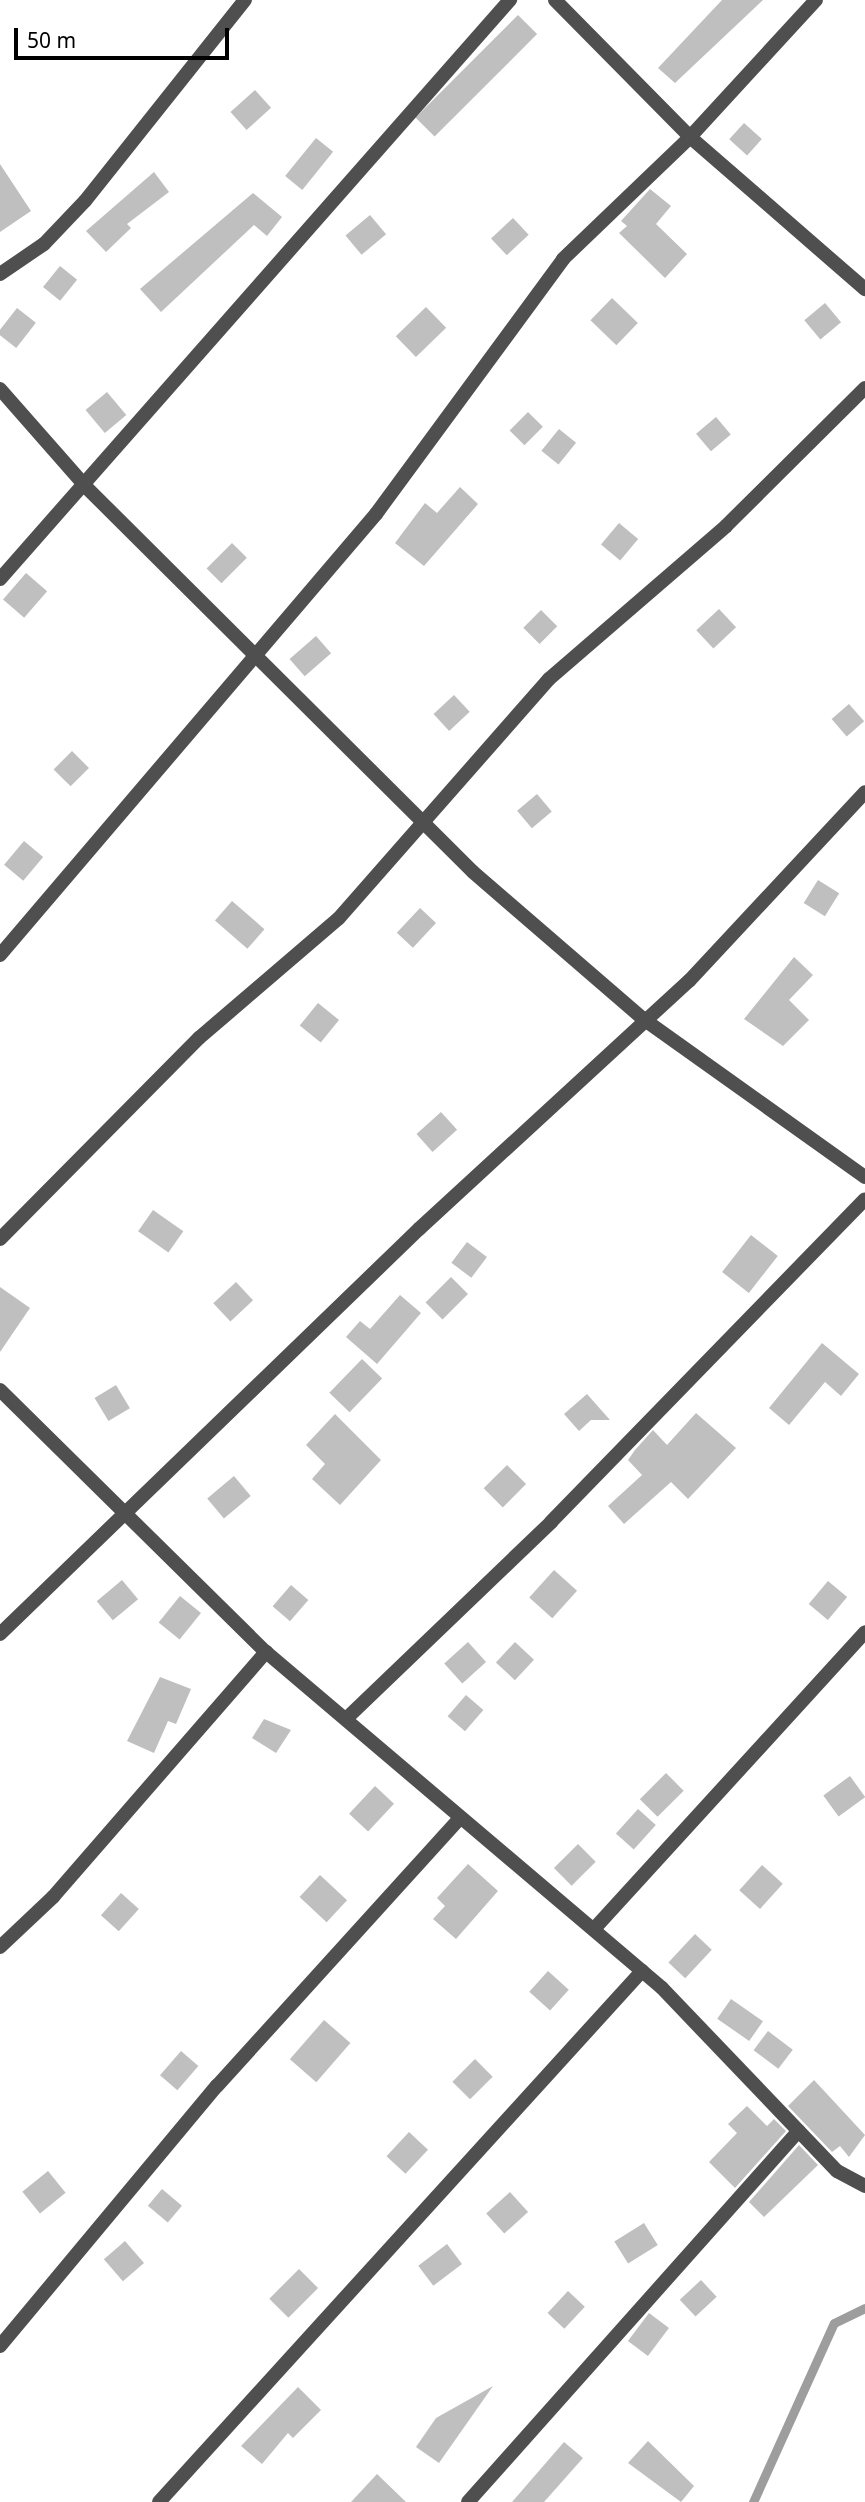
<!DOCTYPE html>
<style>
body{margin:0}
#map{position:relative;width:865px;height:2502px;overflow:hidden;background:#fff;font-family:"Noto Sans",sans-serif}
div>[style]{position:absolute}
.stream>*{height:9px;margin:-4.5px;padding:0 4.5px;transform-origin:4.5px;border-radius:4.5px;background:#9d9d9d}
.building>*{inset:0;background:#bfbfbf;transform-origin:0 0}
.street>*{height:14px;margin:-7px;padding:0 7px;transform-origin:7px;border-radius:7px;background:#4f4f4f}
span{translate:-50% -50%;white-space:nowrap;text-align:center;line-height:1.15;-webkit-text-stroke:5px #fff;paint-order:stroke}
.scale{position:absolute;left:14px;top:28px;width:215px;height:32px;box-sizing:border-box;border:4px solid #000;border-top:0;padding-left:9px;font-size:21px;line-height:24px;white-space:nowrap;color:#000;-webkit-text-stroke:5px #fff;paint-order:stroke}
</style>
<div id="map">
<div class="stream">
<div style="left:753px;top:2502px;width:196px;rotate:-65.7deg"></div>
<div style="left:834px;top:2323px;width:34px;rotate:-26deg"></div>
</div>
<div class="building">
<div style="clip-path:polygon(722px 0,763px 0,675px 83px,658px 68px)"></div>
<div style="left:518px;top:15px;width:27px;height:145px;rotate:45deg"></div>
<div style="left:255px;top:90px;width:24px;height:33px;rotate:48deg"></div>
<div style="left:744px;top:123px;width:24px;height:22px;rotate:42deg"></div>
<div style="left:316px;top:138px;width:22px;height:49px;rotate:39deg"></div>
<div style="clip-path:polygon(0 164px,31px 211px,0 232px)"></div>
<div style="clip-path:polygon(154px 172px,169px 192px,127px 224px,131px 228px,106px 252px,86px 231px)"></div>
<div style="clip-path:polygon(650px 189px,671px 206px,656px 224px,687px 254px,665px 278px,619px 233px,627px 226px,621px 221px)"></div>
<div style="clip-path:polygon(253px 193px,282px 217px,267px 236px,254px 225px,161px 312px,140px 289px)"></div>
<div style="left:370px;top:215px;width:25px;height:32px;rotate:50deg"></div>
<div style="left:513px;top:218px;width:23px;height:30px;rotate:47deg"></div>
<div style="left:60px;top:266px;width:22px;height:27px;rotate:39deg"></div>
<div style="left:612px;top:298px;width:36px;height:31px;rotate:44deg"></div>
<div style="left:825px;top:303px;width:25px;height:27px;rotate:50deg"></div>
<div style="left:426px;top:307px;width:29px;height:42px;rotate:46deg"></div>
<div style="left:17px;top:308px;width:24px;height:32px;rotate:38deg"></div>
<div style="left:107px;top:392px;width:30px;height:28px;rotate:50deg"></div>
<div style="left:528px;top:412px;width:21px;height:26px;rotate:45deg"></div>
<div style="left:716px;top:417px;width:23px;height:26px;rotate:50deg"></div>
<div style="left:559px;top:429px;width:22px;height:28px;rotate:39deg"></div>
<div style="clip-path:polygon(460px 487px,478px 504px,424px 566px,395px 543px,425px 503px,437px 513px)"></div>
<div style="left:619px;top:523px;width:25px;height:28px;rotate:40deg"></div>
<div style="left:232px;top:543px;width:21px;height:36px;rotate:45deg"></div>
<div style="left:26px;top:573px;width:28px;height:35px;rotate:41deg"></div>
<div style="left:719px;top:609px;width:25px;height:31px;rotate:47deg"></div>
<div style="left:541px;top:610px;width:23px;height:25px;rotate:45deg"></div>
<div style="left:316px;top:636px;width:23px;height:35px;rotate:49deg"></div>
<div style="left:454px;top:695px;width:23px;height:28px;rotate:47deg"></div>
<div style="left:849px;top:704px;width:23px;height:23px;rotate:49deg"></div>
<div style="left:72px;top:751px;width:24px;height:26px;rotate:45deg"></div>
<div style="left:537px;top:794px;width:23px;height:26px;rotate:50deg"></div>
<div style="left:24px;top:841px;width:25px;height:31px;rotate:40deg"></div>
<div style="left:818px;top:880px;width:25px;height:27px;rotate:32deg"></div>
<div style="left:232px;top:901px;width:43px;height:26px;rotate:41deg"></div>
<div style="left:420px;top:908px;width:22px;height:34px;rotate:43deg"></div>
<div style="clip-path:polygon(794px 957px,813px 975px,789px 1000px,809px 1020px,783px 1046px,744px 1019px)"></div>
<div style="left:318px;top:1003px;width:27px;height:29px;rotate:39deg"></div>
<div style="left:441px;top:1112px;width:24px;height:33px;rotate:48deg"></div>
<div style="left:153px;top:1210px;width:37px;height:26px;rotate:35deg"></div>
<div style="left:751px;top:1235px;width:34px;height:47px;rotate:38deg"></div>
<div style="left:467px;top:1242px;width:25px;height:26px;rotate:37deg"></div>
<div style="left:451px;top:1277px;width:24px;height:36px;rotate:45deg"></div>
<div style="left:236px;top:1282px;width:25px;height:31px;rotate:47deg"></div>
<div style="clip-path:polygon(0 1287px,30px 1308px,0 1352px)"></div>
<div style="clip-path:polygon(400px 1295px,421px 1313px,377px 1364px,346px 1337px,360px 1321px,370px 1329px)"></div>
<div style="clip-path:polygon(822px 1343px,859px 1374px,841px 1396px,825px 1382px,789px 1425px,769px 1408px)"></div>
<div style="left:362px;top:1359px;width:28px;height:47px;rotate:44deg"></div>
<div style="left:116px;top:1385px;width:27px;height:25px;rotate:59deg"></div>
<div style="clip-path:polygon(587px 1394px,610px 1420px,591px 1420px,579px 1431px,564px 1414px)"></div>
<div style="clip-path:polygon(696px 1413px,736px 1448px,688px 1499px,671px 1482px,624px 1524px,608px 1506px,642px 1475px,628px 1460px,635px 1450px,653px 1430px,667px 1445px)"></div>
<div style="clip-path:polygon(335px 1414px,381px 1460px,340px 1505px,312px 1479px,325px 1464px,306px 1445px)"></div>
<div style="left:507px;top:1465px;width:27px;height:33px;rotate:45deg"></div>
<div style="left:234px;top:1476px;width:26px;height:35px;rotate:50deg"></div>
<div style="left:554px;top:1570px;width:31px;height:37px;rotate:42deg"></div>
<div style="left:122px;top:1580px;width:25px;height:33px;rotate:50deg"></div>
<div style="left:828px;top:1581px;width:25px;height:30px;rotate:40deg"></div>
<div style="left:291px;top:1585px;width:23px;height:28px;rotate:41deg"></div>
<div style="left:180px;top:1596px;width:27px;height:34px;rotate:39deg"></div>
<div style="left:468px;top:1642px;width:27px;height:32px;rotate:48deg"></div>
<div style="left:515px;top:1642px;width:26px;height:28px;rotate:43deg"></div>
<div style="clip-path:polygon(160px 1677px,191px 1689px,176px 1724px,168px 1721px,154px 1753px,127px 1741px)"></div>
<div style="left:466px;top:1695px;width:23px;height:28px;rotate:41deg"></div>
<div style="clip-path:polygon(264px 1719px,291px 1730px,276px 1753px,252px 1738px)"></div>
<div style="left:666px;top:1773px;width:25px;height:37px;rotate:45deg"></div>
<div style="left:850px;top:1776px;width:26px;height:33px;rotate:54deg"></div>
<div style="left:375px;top:1786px;width:26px;height:38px;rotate:43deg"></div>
<div style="left:638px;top:1809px;width:24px;height:33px;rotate:42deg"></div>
<div style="left:578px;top:1844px;width:25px;height:34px;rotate:45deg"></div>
<div style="clip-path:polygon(468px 1864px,498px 1891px,456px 1939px,433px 1919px,445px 1906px,437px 1898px)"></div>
<div style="left:762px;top:1865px;width:28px;height:34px;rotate:42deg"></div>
<div style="left:320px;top:1875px;width:37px;height:30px;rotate:43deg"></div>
<div style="left:121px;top:1893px;width:24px;height:30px;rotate:42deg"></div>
<div style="left:695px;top:1934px;width:23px;height:39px;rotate:43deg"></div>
<div style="left:548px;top:1971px;width:28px;height:28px;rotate:42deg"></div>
<div style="left:731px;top:1999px;width:39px;height:24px;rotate:35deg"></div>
<div style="left:324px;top:2020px;width:35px;height:52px;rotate:41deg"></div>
<div style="left:768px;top:2031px;width:31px;height:24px;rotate:37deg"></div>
<div style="left:181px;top:2051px;width:23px;height:32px;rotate:41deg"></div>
<div style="left:475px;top:2059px;width:25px;height:32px;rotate:45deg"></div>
<div style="clip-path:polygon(814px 2080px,865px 2135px,849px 2157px,840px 2146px,832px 2152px,788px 2106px)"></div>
<div style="clip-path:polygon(747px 2106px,767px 2126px,774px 2119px,786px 2131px,735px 2188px,709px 2162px,737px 2133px,728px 2124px)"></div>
<div style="left:409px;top:2132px;width:26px;height:33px;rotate:43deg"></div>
<div style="clip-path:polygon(799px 2145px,818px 2165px,764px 2217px,749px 2202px)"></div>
<div style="left:48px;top:2171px;width:28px;height:33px;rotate:51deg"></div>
<div style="left:162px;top:2189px;width:26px;height:22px;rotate:40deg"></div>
<div style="left:510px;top:2192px;width:27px;height:32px;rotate:48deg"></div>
<div style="left:644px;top:2223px;width:26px;height:35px;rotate:58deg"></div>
<div style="left:125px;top:2241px;width:29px;height:28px;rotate:49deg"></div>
<div style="left:447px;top:2244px;width:25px;height:36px;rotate:53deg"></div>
<div style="left:299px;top:2269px;width:27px;height:42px;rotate:45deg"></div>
<div style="left:701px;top:2280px;width:23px;height:29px;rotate:47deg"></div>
<div style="left:568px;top:2291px;width:23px;height:30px;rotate:43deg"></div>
<div style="left:649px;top:2313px;width:25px;height:35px;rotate:37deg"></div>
<div style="clip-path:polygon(493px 2386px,439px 2463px,416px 2447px,436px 2418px)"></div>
<div style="clip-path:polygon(298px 2387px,321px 2410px,293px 2438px,288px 2433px,262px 2464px,241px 2446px)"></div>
<div style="clip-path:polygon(648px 2441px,694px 2486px,681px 2502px,628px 2463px)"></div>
<div style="clip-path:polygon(564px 2442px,583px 2458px,544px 2502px,512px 2502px)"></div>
<div style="clip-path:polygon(377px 2474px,406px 2502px,351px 2502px)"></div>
</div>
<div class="street">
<div style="left:555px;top:0;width:192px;rotate:45.4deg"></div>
<div style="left:690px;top:137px;width:232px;rotate:41deg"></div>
<div style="left:0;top:274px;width:53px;rotate:-34.3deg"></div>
<div style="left:44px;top:244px;width:59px;rotate:-46.4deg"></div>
<div style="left:85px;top:201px;width:257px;rotate:-51.5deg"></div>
<div style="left:0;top:389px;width:132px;rotate:48.7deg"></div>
<div style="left:87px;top:488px;width:544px;rotate:44.85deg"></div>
<div style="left:473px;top:872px;width:223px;rotate:40.8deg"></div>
<div style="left:642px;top:1018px;width:274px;rotate:35.5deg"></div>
<div style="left:0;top:579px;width:772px;rotate:-48.63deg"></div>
<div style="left:0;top:955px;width:580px;rotate:-49.55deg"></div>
<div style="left:376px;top:514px;width:316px;rotate:-53.7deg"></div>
<div style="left:563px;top:259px;width:176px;rotate:-43.8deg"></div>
<div style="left:690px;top:137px;width:186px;rotate:-47.4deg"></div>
<div style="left:0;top:1239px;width:283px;rotate:-45.3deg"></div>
<div style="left:199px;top:1038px;width:184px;rotate:-40.6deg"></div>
<div style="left:339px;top:918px;width:318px;rotate:-48.7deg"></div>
<div style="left:549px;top:679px;width:234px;rotate:-40.8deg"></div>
<div style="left:726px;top:526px;width:196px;rotate:-44.8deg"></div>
<div style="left:0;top:1390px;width:373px;rotate:44.6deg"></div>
<div style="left:266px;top:1652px;width:519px;rotate:40.31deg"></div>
<div style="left:662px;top:1988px;width:253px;rotate:46.3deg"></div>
<div style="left:837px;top:2171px;width:32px;rotate:28deg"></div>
<div style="left:0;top:1634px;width:583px;rotate:-44.03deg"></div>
<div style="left:419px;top:1229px;width:367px;rotate:-42.6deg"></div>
<div style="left:689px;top:981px;width:258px;rotate:-47deg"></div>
<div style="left:349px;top:1716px;width:280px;rotate:-43.8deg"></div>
<div style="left:551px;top:1522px;width:450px;rotate:-45.8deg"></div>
<div style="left:594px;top:1929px;width:402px;rotate:-47.6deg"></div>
<div style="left:0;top:1947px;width:73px;rotate:-43.3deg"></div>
<div style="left:53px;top:1897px;width:325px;rotate:-49deg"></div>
<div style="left:0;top:2346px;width:339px;rotate:-50.2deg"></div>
<div style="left:217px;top:2086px;width:362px;rotate:-47.8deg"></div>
<div style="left:159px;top:2502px;width:718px;rotate:-47.71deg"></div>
<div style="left:468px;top:2502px;width:497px;rotate:-48.3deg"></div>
</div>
<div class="scale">50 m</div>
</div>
